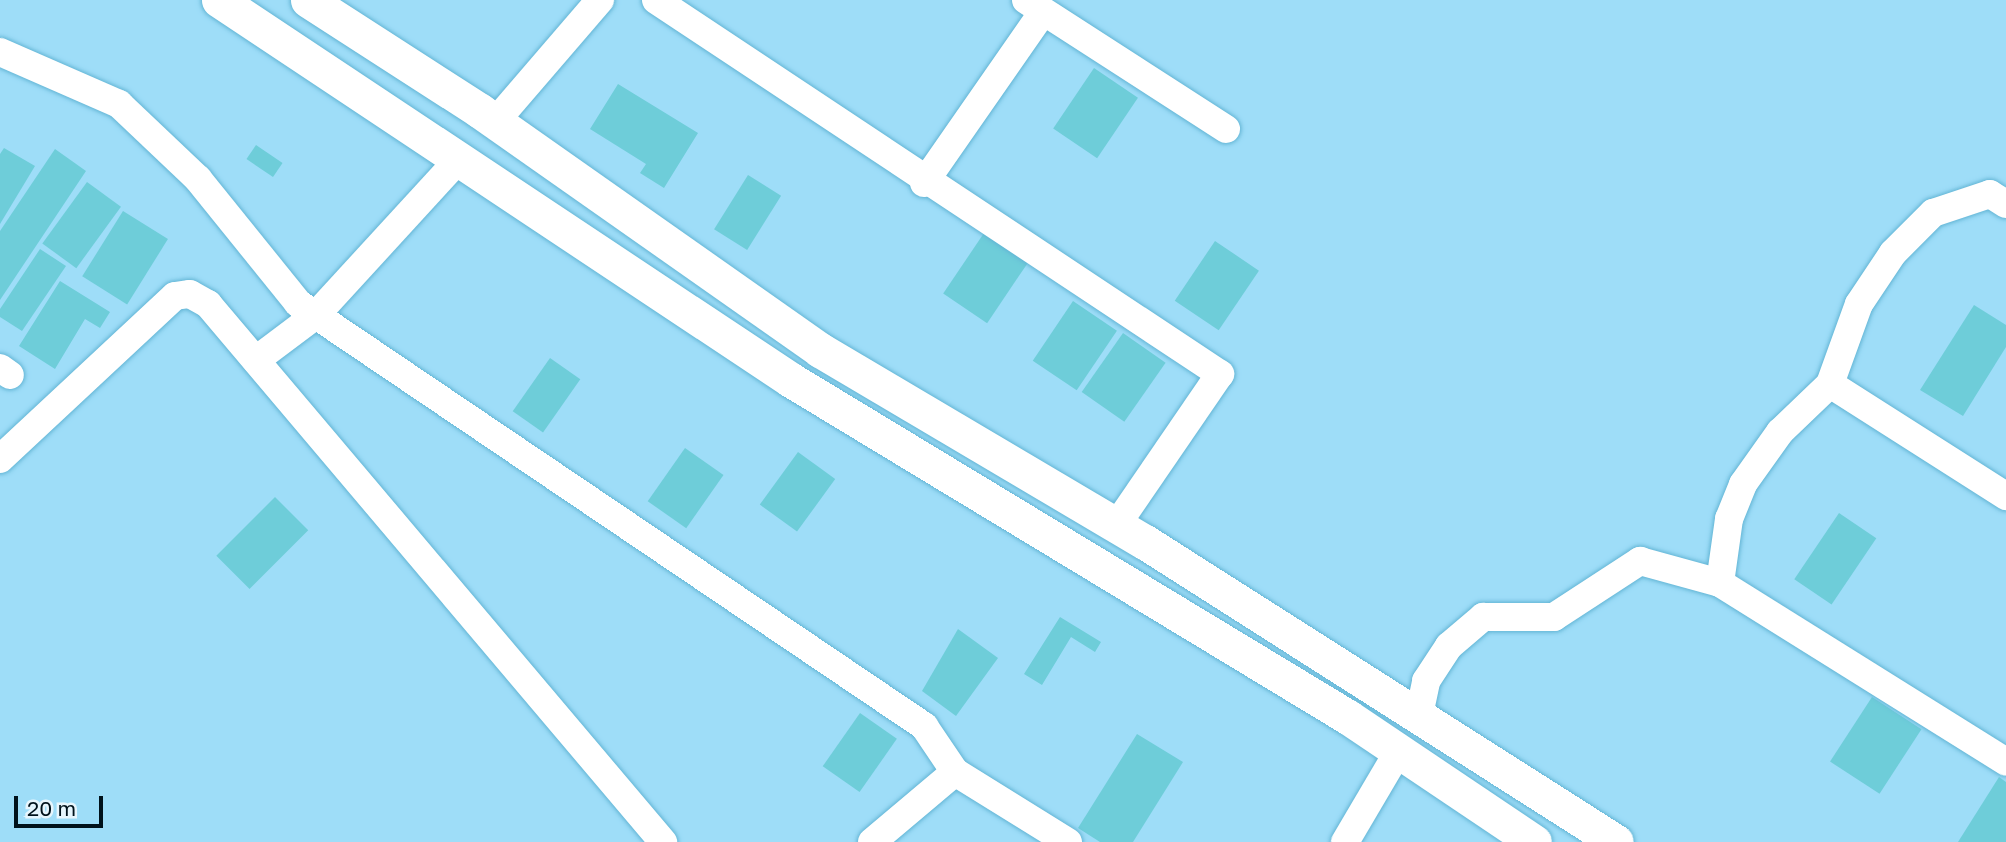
<!DOCTYPE html>
<style>
body{margin:0}
#map{position:relative;width:2006px;height:842px;overflow:hidden;background:#9eddf8;font-family:"Golos Text",sans-serif}
div>[style]{position:absolute}
.building>*{inset:0;background:#6ecdd9;transform-origin:0 0}
.roads{filter:drop-shadow(0 0 2px #63b5d5) drop-shadow(0 0 2px #63b5d5)}
.minor>*{height:28px;margin:-14px;padding:0 14px;transform-origin:14px;border-radius:14px;background:#fff}
.tertiary>*{height:35px;margin:-17.5px;padding:0 17.5px;transform-origin:17.5px;border-radius:17.5px;background:#fff}
span{translate:-50% -50%;white-space:nowrap;text-align:center;line-height:1.15;-webkit-text-stroke:6px #e7f6fd;paint-order:stroke}
.scale{position:absolute;left:14px;top:796px;width:89px;height:32px;box-sizing:border-box;border:4px solid #00121b;border-top:0;padding-left:9px;font-size:21px;line-height:24px;white-space:nowrap;color:#00121b;-webkit-text-stroke:5px #e7f6fd;paint-order:stroke}
</style>
<div id="map">
<div class="building">
<div style="left:1094px;top:68px;width:53px;height:73px;rotate:34deg"></div>
<div style="clip-path:polygon(618px 84px,698px 133px,664px 188px,640px 173px,646px 164px,590px 129px)"></div>
<div style="left:256px;top:145px;width:32px;height:17px;rotate:34deg"></div>
<div style="clip-path:polygon(4px 148px,35px 166px,0 224px,0 154px)"></div>
<div style="clip-path:polygon(55px 149px,86px 171px,0 300px,0 231px)"></div>
<div style="left:748px;top:175px;width:39px;height:64px;rotate:32deg"></div>
<div style="left:87px;top:182px;width:42px;height:76px;rotate:36deg"></div>
<div style="left:123px;top:211px;width:53px;height:77px;rotate:32deg"></div>
<div style="left:984px;top:233px;width:53px;height:73px;rotate:34deg"></div>
<div style="left:1215px;top:241px;width:53px;height:72px;rotate:34deg"></div>
<div style="clip-path:polygon(40px 249px,66px 266px,22px 331px,0 317px,0 309px)"></div>
<div style="clip-path:polygon(60px 281px,110px 312px,100px 328px,85px 319px,55px 369px,19px 346px)"></div>
<div style="left:1073px;top:301px;width:53px;height:72px;rotate:34deg"></div>
<div style="clip-path:polygon(1974px 305px,2006px 325px,2006px 347px,1963px 416px,1920px 390px)"></div>
<div style="left:1123px;top:333px;width:52px;height:72px;rotate:35deg"></div>
<div style="left:550px;top:358px;width:37px;height:65px;rotate:35deg"></div>
<div style="left:685px;top:448px;width:47px;height:65px;rotate:35deg"></div>
<div style="left:798px;top:452px;width:46px;height:65px;rotate:36deg"></div>
<div style="left:275px;top:497px;width:47px;height:83px;rotate:45deg"></div>
<div style="left:1839px;top:513px;width:45px;height:80px;rotate:34deg"></div>
<div style="clip-path:polygon(1060px 617px,1101px 642px,1095px 652px,1071px 637px,1042px 685px,1024px 674px)"></div>
<div style="clip-path:polygon(958px 629px,998px 658px,956px 716px,922px 691px)"></div>
<div style="left:1872px;top:697px;width:59px;height:77px;rotate:33deg"></div>
<div style="left:860px;top:713px;width:45px;height:65px;rotate:35deg"></div>
<div style="clip-path:polygon(1137px 734px,1183px 762px,1133px 842px,1100px 842px,1078px 828px)"></div>
<div style="clip-path:polygon(1999px 777px,2006px 782px,2006px 842px,1958px 842px)"></div>
</div>
<div class="roads">
<div class="minor">
<div style="left:656px;top:0;width:677px;rotate:33.55deg"></div>
<div style="left:1220px;top:374px;width:184px;rotate:124.4deg"></div>
<div style="left:1026px;top:0;width:238px;rotate:32.8deg"></div>
<div style="left:0;top:52px;width:130px;rotate:23.6deg"></div>
<div style="left:119px;top:104px;width:109px;rotate:43.5deg"></div>
<div style="left:198px;top:179px;width:159px;rotate:51.1deg"></div>
<div style="left:298px;top:303px;width:756px;rotate:34.05deg"></div>
<div style="left:924px;top:726px;width:55px;rotate:56deg"></div>
<div style="left:955px;top:772px;width:133px;rotate:31.8deg"></div>
<div style="left:495px;top:122px;width:161px;rotate:-49.3deg"></div>
<div style="left:924px;top:183px;width:208px;rotate:-55.2deg"></div>
<div style="left:256px;top:360px;width:75px;rotate:-36.9deg"></div>
<div style="left:316px;top:315px;width:209px;rotate:-47.5deg"></div>
<div style="left:0;top:368px;width:12px;rotate:35deg"></div>
<div style="left:1830px;top:384px;width:85px;rotate:-70.1deg"></div>
<div style="left:1859px;top:304px;width:61px;rotate:-56.3deg"></div>
<div style="left:1893px;top:253px;width:57px;rotate:-45deg"></div>
<div style="left:1933px;top:213px;width:60px;rotate:-18.4deg"></div>
<div style="left:1990px;top:194px;width:19px;rotate:32deg"></div>
<div style="left:0;top:459px;width:239px;rotate:-43deg"></div>
<div style="left:175px;top:296px;width:15px;rotate:-8deg"></div>
<div style="left:190px;top:294px;width:21px;rotate:29deg"></div>
<div style="left:208px;top:304px;width:705px;rotate:49.78deg"></div>
<div style="left:1720px;top:583px;width:65px;rotate:-82deg"></div>
<div style="left:1729px;top:519px;width:38px;rotate:-68deg"></div>
<div style="left:1743px;top:484px;width:64px;rotate:-54.6deg"></div>
<div style="left:1780px;top:432px;width:69px;rotate:-43.8deg"></div>
<div style="left:1830px;top:384px;width:209px;rotate:32.5deg"></div>
<div style="left:1419px;top:715px;width:35px;rotate:-78deg"></div>
<div style="left:1426px;top:681px;width:42px;rotate:-56.7deg"></div>
<div style="left:1449px;top:646px;width:45px;rotate:-40.5deg"></div>
<div style="left:1483px;top:617px;width:71px"></div>
<div style="left:1554px;top:617px;width:103px;rotate:-33.1deg"></div>
<div style="left:1640px;top:561px;width:83px;rotate:15.4deg"></div>
<div style="left:1720px;top:583px;width:337px;rotate:32deg"></div>
<div style="left:872px;top:842px;width:109px;rotate:-40.1deg"></div>
<div style="left:1345px;top:842px;width:104px;rotate:-59.5deg"></div>
</div>
<div class="tertiary">
<div style="left:219px;top:0;width:687px;rotate:33.6deg"></div>
<div style="left:791px;top:380px;width:651px;rotate:31.18deg"></div>
<div style="left:1348px;top:717px;width:224px;rotate:33.9deg"></div>
<div style="left:308px;top:0;width:205px;rotate:32.8deg"></div>
<div style="left:480px;top:111px;width:416px;rotate:35.1deg"></div>
<div style="left:820px;top:350px;width:377px;rotate:30.6deg"></div>
<div style="left:1145px;top:542px;width:558px;rotate:32.49deg"></div>
</div>
</div>
<div class="scale">20 m</div>
</div>
